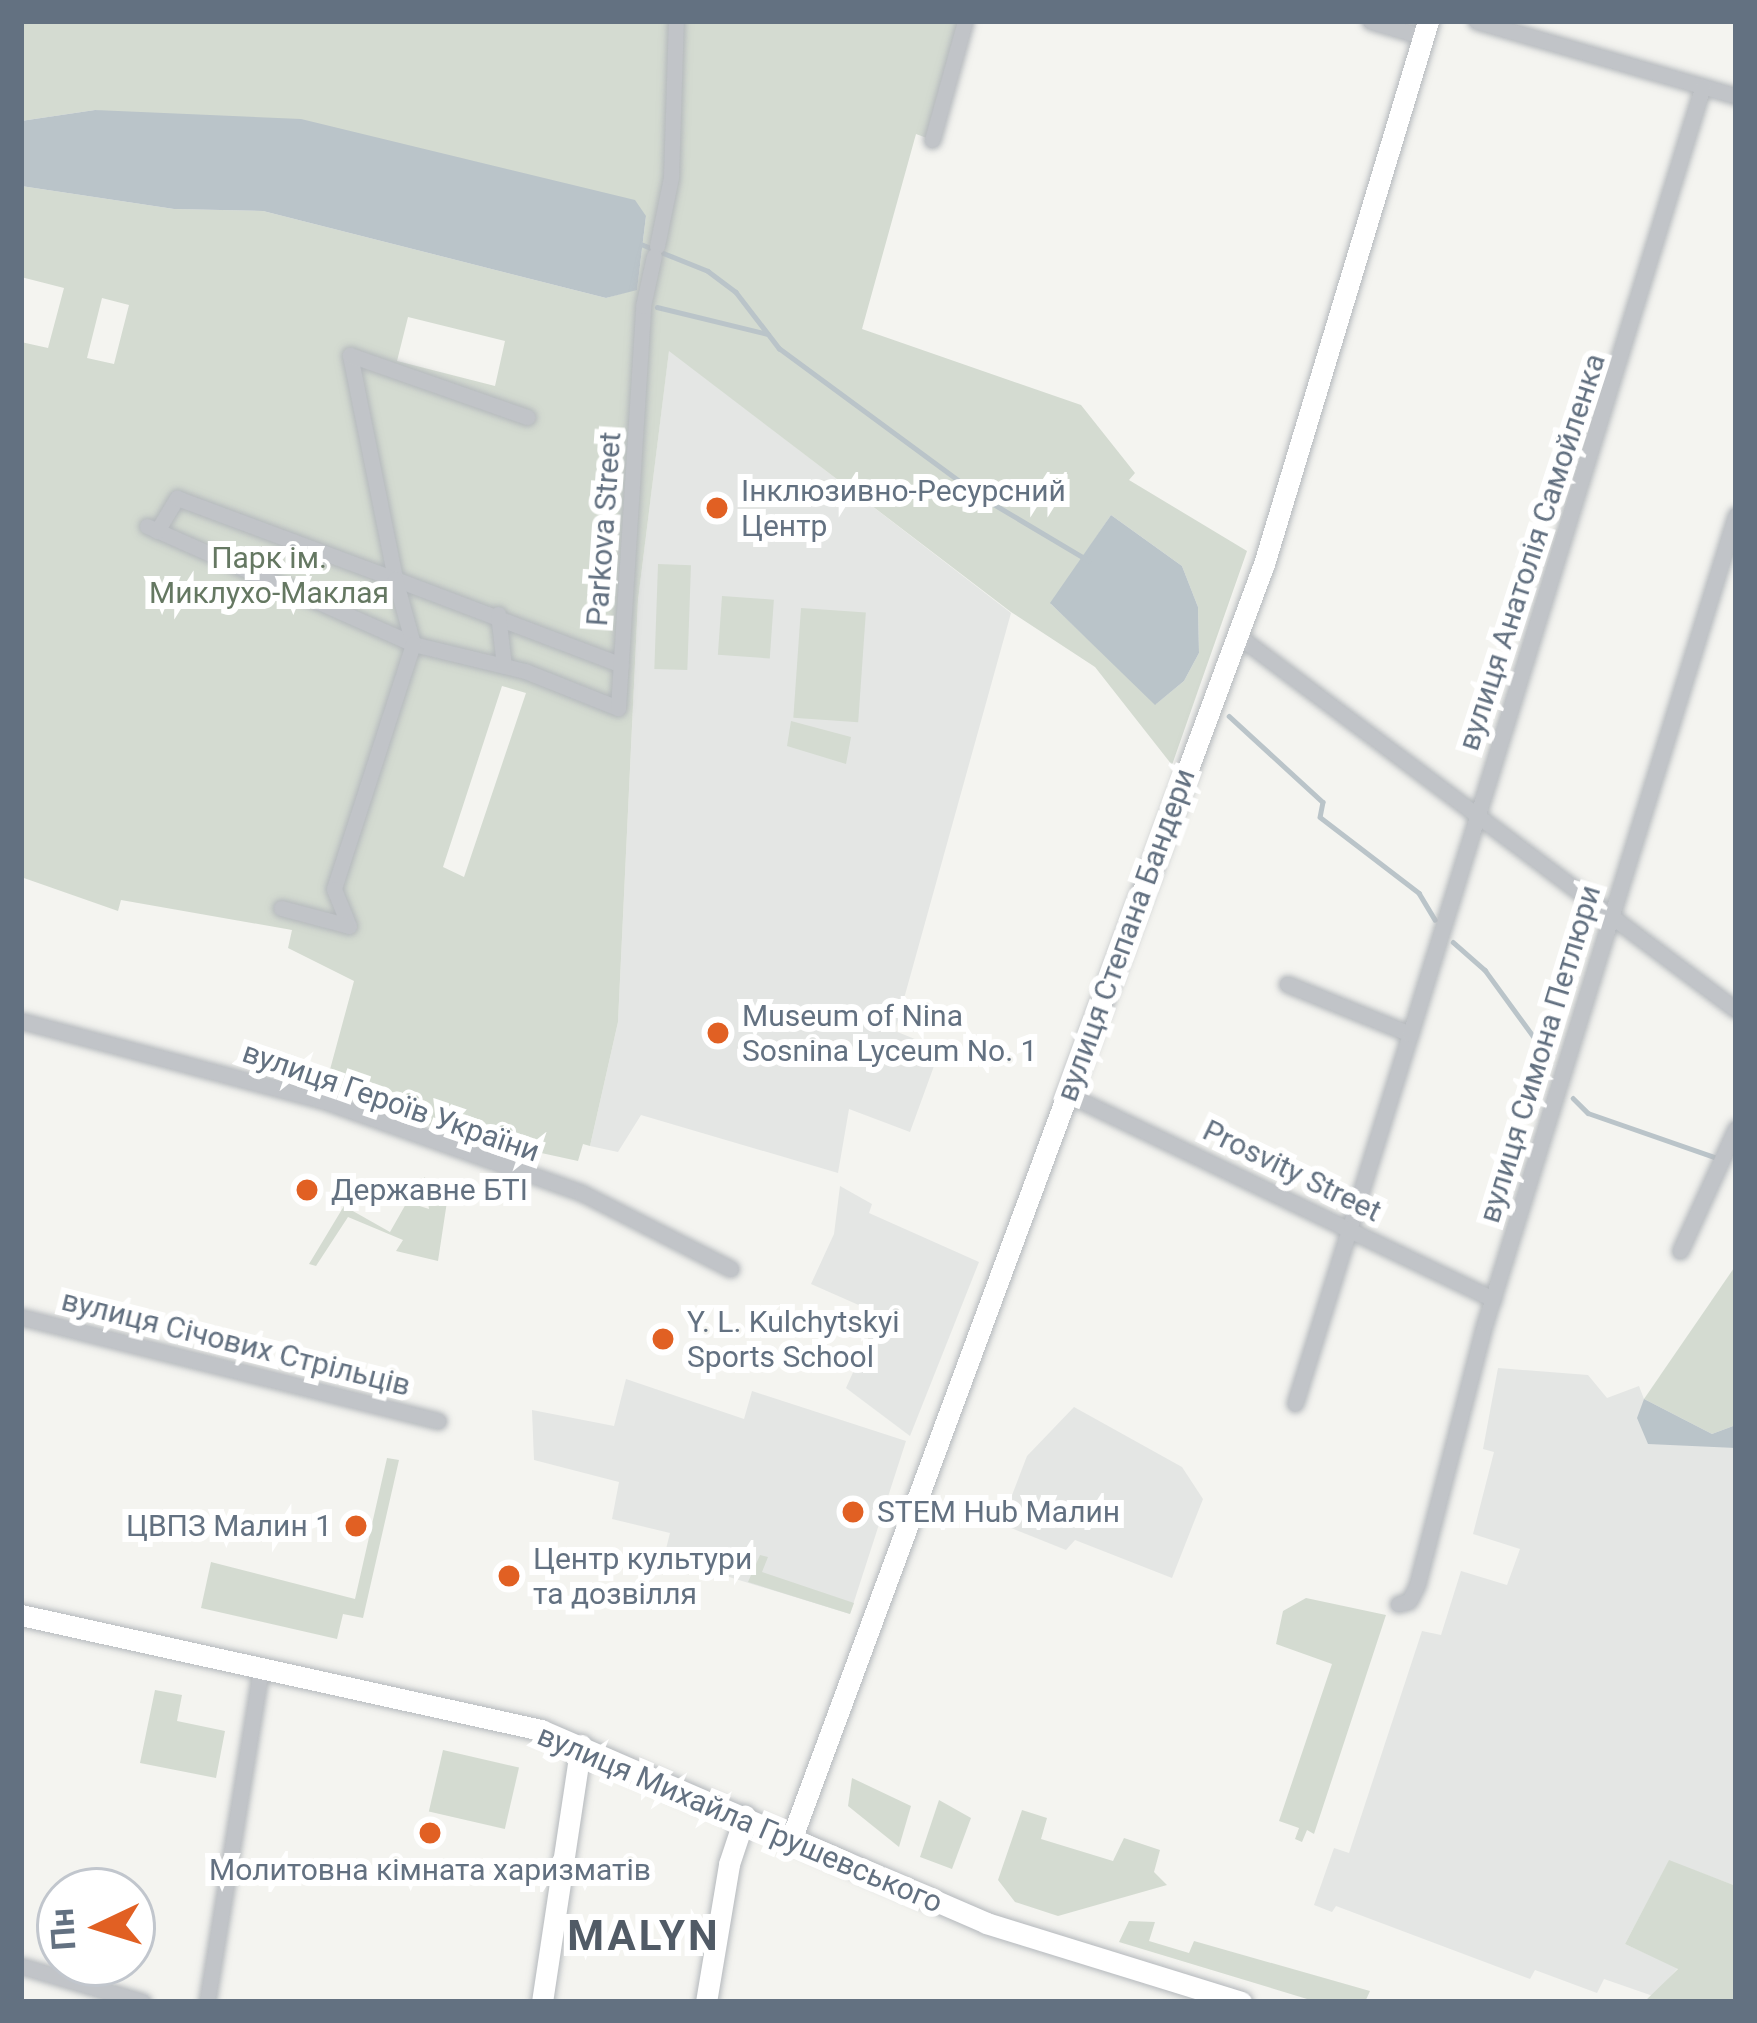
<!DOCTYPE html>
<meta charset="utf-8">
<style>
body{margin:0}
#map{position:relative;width:1757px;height:2023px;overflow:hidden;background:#f4f4f0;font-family:Roboto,sans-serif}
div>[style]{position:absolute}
.built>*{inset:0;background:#e4e6e4}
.green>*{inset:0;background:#d4dbd1;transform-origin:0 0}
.water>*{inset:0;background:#bac4c9}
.stream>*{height:4.5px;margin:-2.25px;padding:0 2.25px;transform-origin:2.25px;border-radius:2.25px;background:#bac4c9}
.roads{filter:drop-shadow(0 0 3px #b4b8bc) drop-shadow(0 0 3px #b4b8bc)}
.street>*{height:15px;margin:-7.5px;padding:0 7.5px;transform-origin:7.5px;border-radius:7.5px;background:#c1c4c8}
.secondary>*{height:21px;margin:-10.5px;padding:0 10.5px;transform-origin:10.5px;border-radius:10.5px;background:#fff}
.dots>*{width:33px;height:33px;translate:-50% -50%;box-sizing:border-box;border:6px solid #fff;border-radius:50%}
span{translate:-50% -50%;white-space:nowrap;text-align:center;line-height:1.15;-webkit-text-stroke:12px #fff;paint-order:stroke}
.poi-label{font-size:30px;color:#637181}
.left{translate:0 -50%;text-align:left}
.right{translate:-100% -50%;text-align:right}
.street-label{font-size:30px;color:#637181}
.park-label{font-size:30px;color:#657862}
.district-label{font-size:42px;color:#515b66;font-weight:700;letter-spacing:3px}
.frame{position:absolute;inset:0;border:24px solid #637181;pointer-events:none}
.north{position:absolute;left:36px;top:1867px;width:120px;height:120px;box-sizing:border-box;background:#fff;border:3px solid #c1c6cd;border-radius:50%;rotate:266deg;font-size:33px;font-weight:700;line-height:48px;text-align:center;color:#637181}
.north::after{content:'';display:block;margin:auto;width:42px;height:54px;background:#e16023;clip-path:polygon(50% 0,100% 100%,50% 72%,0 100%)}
</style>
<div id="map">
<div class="built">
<div style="clip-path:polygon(669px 350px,1011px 613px,895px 1031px,937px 1048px,938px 1055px,910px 1132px,849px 1109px,838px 1173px,641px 1115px,618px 1152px,590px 1146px,618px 1022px,638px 600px)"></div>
<div style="clip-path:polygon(840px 1186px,872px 1204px,869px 1213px,979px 1262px,910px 1436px,846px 1388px,879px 1314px,811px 1284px,834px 1234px)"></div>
<div style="clip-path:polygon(1498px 1368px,1588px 1375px,1607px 1398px,1639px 1386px,1644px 1399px,1712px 1434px,1736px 1425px,1736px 1886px,1669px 1861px,1625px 1944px,1678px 1968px,1653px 1996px,1604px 1979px,1597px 1993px,1535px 1970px,1530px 1979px,1336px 1906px,1332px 1912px,1314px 1905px,1334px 1848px,1349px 1853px,1422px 1631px,1441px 1635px,1461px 1571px,1507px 1585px,1520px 1549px,1473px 1534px,1494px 1452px,1483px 1449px)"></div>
<div style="clip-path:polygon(626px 1379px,744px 1419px,752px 1391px,906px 1441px,850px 1614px,664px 1557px,670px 1533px,612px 1519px,619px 1482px,534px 1460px,532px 1410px,614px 1426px)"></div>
<div style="clip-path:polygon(1074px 1407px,1182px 1467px,1203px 1499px,1172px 1578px,1075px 1540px,1066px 1550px,1001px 1524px,1027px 1456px)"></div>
</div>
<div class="green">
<div style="clip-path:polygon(evenodd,21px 21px,965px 21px,932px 140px,916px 134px,862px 329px,1081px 405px,1135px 473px,1129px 480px,1247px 551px,1172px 765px,1095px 667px,1011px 612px,669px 351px,638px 600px,618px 1022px,590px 1146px,583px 1144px,578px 1161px,450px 1133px,325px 1088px,354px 981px,288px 948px,292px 930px,121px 900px,118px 911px,21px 877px,21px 342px,48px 348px,64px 288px,21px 277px,21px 186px,174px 209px,263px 211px,606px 298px,637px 289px,646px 216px,95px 110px,21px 121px,21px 21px,102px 298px,129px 305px,114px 364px,87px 358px,102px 298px,21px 21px,408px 317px,505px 341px,495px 386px,397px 361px,408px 317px,21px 21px,1111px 515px,1182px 566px,1198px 607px,1199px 653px,1184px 681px,1156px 704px,1051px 604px,1111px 515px,21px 21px,502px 686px,526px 693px,464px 877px,443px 867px,502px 686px)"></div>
<div style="left:658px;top:564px;width:33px;height:105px;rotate:2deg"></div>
<div style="left:722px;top:596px;width:52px;height:59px;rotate:4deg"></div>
<div style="left:801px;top:608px;width:65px;height:110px;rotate:4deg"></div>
<div style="clip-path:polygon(791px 721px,851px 737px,846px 764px,787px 746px)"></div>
<div style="clip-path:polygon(424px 1177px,448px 1195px,438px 1261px,396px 1251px,403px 1240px,348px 1217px,316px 1266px,309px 1264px,344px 1206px,390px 1232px,407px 1202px,429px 1209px)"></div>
<div style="clip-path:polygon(1736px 1265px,1736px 1425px,1712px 1434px,1644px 1399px)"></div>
<div style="clip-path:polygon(387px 1458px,399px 1460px,363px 1618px,343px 1614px,337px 1639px,201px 1608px,211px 1562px,355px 1599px)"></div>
<div style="clip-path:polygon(760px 1555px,768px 1557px,762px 1572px,854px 1603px,850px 1614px,748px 1582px)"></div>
<div style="clip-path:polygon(1306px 1598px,1386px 1615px,1314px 1834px,1307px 1830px,1302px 1842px,1295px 1839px,1299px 1828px,1279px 1821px,1332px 1664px,1276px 1644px,1283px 1611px)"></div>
<div style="clip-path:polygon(155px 1690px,182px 1695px,177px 1721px,225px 1731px,216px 1778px,140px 1763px)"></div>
<div style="left:443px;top:1750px;width:78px;height:63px;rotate:13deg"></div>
<div style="clip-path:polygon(852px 1778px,911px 1806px,899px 1847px,848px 1806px)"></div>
<div style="clip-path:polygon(939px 1800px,971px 1818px,952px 1869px,920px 1857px)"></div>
<div style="clip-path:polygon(1022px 1810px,1047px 1818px,1041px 1839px,1113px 1861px,1124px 1838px,1160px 1850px,1154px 1872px,1167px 1885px,1058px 1916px,1015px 1902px,998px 1880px)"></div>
<div style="clip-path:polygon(1669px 1860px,1736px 1886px,1736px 2002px,1644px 2002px,1678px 1969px,1625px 1944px)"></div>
<div style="clip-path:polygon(1129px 1921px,1155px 1922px,1149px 1941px,1189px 1953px,1194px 1941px,1370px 1991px,1365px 2002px,1317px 2002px,1119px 1942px)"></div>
</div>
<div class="water">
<div style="clip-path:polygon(95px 110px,301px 119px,635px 200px,646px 216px,637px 290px,606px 298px,263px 211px,174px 209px,21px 186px,21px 121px)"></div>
<div style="clip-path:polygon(1111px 515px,1182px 566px,1198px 607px,1199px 653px,1184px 681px,1155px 705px,1050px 603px)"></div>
<div style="clip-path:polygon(1644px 1399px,1712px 1434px,1736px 1425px,1736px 1448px,1648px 1444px,1637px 1418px)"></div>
</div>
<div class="stream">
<div style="left:641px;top:244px;width:72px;rotate:21.9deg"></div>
<div style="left:708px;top:271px;width:35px;rotate:37deg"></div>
<div style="left:736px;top:292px;width:71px;rotate:52.5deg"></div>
<div style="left:779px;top:348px;width:250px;rotate:36.4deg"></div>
<div style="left:980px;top:496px;width:126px;rotate:30.7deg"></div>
<div style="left:657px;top:307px;width:114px;rotate:13.7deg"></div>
<div style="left:1229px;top:716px;width:127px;rotate:42.5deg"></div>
<div style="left:1323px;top:802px;width:15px;rotate:101deg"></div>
<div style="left:1320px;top:817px;width:125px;rotate:37.5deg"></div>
<div style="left:1419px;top:893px;width:31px;rotate:59deg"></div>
<div style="left:1453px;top:942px;width:43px;rotate:41.2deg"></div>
<div style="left:1485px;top:970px;width:110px;rotate:53.9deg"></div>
<div style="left:1573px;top:1098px;width:21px;rotate:45deg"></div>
<div style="left:1588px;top:1113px;width:133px;rotate:19.2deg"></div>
</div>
<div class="roads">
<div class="street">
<div style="left:1370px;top:21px;width:56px;rotate:16.5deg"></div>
<div style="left:1476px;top:21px;width:271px;rotate:16.1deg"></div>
<div style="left:932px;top:140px;width:123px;rotate:-74.5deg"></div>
<div style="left:657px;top:246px;width:70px;rotate:-78.5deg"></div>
<div style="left:671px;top:177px;width:156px;rotate:-88.2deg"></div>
<div style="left:350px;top:355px;width:228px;rotate:78.6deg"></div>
<div style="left:395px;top:579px;width:242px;rotate:20.8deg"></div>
<div style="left:350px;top:355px;width:188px;rotate:19.3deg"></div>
<div style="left:147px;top:526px;width:291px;rotate:23.9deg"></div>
<div style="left:413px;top:644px;width:115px;rotate:13.6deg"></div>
<div style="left:525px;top:671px;width:100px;rotate:21.7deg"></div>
<div style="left:618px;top:708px;width:403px;rotate:-86.4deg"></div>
<div style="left:643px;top:306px;width:51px;rotate:-77.6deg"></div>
<div style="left:157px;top:531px;width:39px;rotate:-59deg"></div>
<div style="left:177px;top:498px;width:233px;rotate:20.4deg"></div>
<div style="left:395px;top:579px;width:67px;rotate:74.5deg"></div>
<div style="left:413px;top:644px;width:257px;rotate:107.9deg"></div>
<div style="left:334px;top:889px;width:40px;rotate:68deg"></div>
<div style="left:498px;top:614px;width:52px;rotate:83.4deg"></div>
<div style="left:1237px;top:635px;width:624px;rotate:36.92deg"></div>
<div style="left:281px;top:908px;width:70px;rotate:14.8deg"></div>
<div style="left:1287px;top:984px;width:133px;rotate:22.1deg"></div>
<div style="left:1410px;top:1034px;width:387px;rotate:107.3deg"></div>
<div style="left:21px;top:1021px;width:310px;rotate:14.8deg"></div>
<div style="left:321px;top:1100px;width:277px;rotate:19.6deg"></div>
<div style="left:582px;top:1193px;width:167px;rotate:27deg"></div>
<div style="left:1410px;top:1034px;width:992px;rotate:-72.83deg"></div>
<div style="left:1067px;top:1094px;width:473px;rotate:25.7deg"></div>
<div style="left:1680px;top:1251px;width:135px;rotate:-65.5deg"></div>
<div style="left:21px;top:1317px;width:430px;rotate:14deg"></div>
<div style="left:1398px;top:1604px;width:11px;rotate:-15deg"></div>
<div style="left:1409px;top:1601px;width:18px;rotate:-63deg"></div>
<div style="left:1417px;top:1585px;width:271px;rotate:-75.5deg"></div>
<div style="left:1485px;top:1323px;width:846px;rotate:-72.74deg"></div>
<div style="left:21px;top:1966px;width:127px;rotate:16.4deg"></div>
<div style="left:207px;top:2002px;width:336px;rotate:-80.8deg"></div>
</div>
<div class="secondary">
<div style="left:21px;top:1615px;width:533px;rotate:12.47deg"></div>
<div style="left:541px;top:1730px;width:485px;rotate:23.4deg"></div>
<div style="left:986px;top:1923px;width:267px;rotate:17.2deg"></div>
<div style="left:792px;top:1837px;width:1358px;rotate:-69.66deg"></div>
<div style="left:1264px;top:564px;width:567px;rotate:-73.19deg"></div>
<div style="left:542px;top:2002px;width:260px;rotate:-81.4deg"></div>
<div style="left:706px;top:2002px;width:140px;rotate:-80.5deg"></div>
<div style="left:729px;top:1864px;width:51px;rotate:-71.6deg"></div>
</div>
</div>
<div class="dots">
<div style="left:717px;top:508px;background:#e16023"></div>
<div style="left:718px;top:1033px;background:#e16023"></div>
<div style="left:307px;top:1190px;background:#e16023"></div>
<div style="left:663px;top:1339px;background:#e16023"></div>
<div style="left:853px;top:1512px;background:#e16023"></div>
<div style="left:356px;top:1526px;background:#e16023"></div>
<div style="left:509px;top:1576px;background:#e16023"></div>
<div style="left:430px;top:1833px;background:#e16023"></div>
</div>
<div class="poi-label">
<span class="left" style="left:741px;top:508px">Інклюзивно-Ресурсний<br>Центр</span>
<span class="left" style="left:742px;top:1033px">Museum of Nina<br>Sosnina Lyceum No. 1</span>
<span class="left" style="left:331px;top:1190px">Державне БТІ</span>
<span class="left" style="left:687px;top:1339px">Y. L. Kulchytskyi<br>Sports School</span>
<span class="left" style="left:877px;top:1512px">STEM Hub Малин</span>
<span class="right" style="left:332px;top:1526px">ЦВПЗ Малин 1</span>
<span class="left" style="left:533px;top:1576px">Центр культури<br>та дозвілля</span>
<span style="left:430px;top:1870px">Молитовна кімната харизматів</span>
</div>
<div class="street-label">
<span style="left:604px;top:529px;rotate:-86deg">Parkova Street</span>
<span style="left:1532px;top:552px;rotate:-72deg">вулиця Анатолія Самойленка</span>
<span style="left:1126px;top:935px;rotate:-70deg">вулиця Степана Бандери</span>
<span style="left:1540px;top:1054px;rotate:-73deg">вулиця Симона Петлюри</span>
<span style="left:391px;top:1102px;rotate:19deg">вулиця Героїв України</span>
<span style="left:1292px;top:1171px;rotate:26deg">Prosvity Street</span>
<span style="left:236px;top:1343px;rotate:14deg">вулиця Січових Стрільців</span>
<span style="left:740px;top:1819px;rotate:23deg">вулиця Михайла Грушевського</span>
</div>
<div class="park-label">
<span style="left:269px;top:575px">Парк ім.<br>Миклухо-Маклая</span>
</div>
<div class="district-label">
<span style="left:644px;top:1936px">MALYN</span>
</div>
<div class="frame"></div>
<div class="north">Пн</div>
</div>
